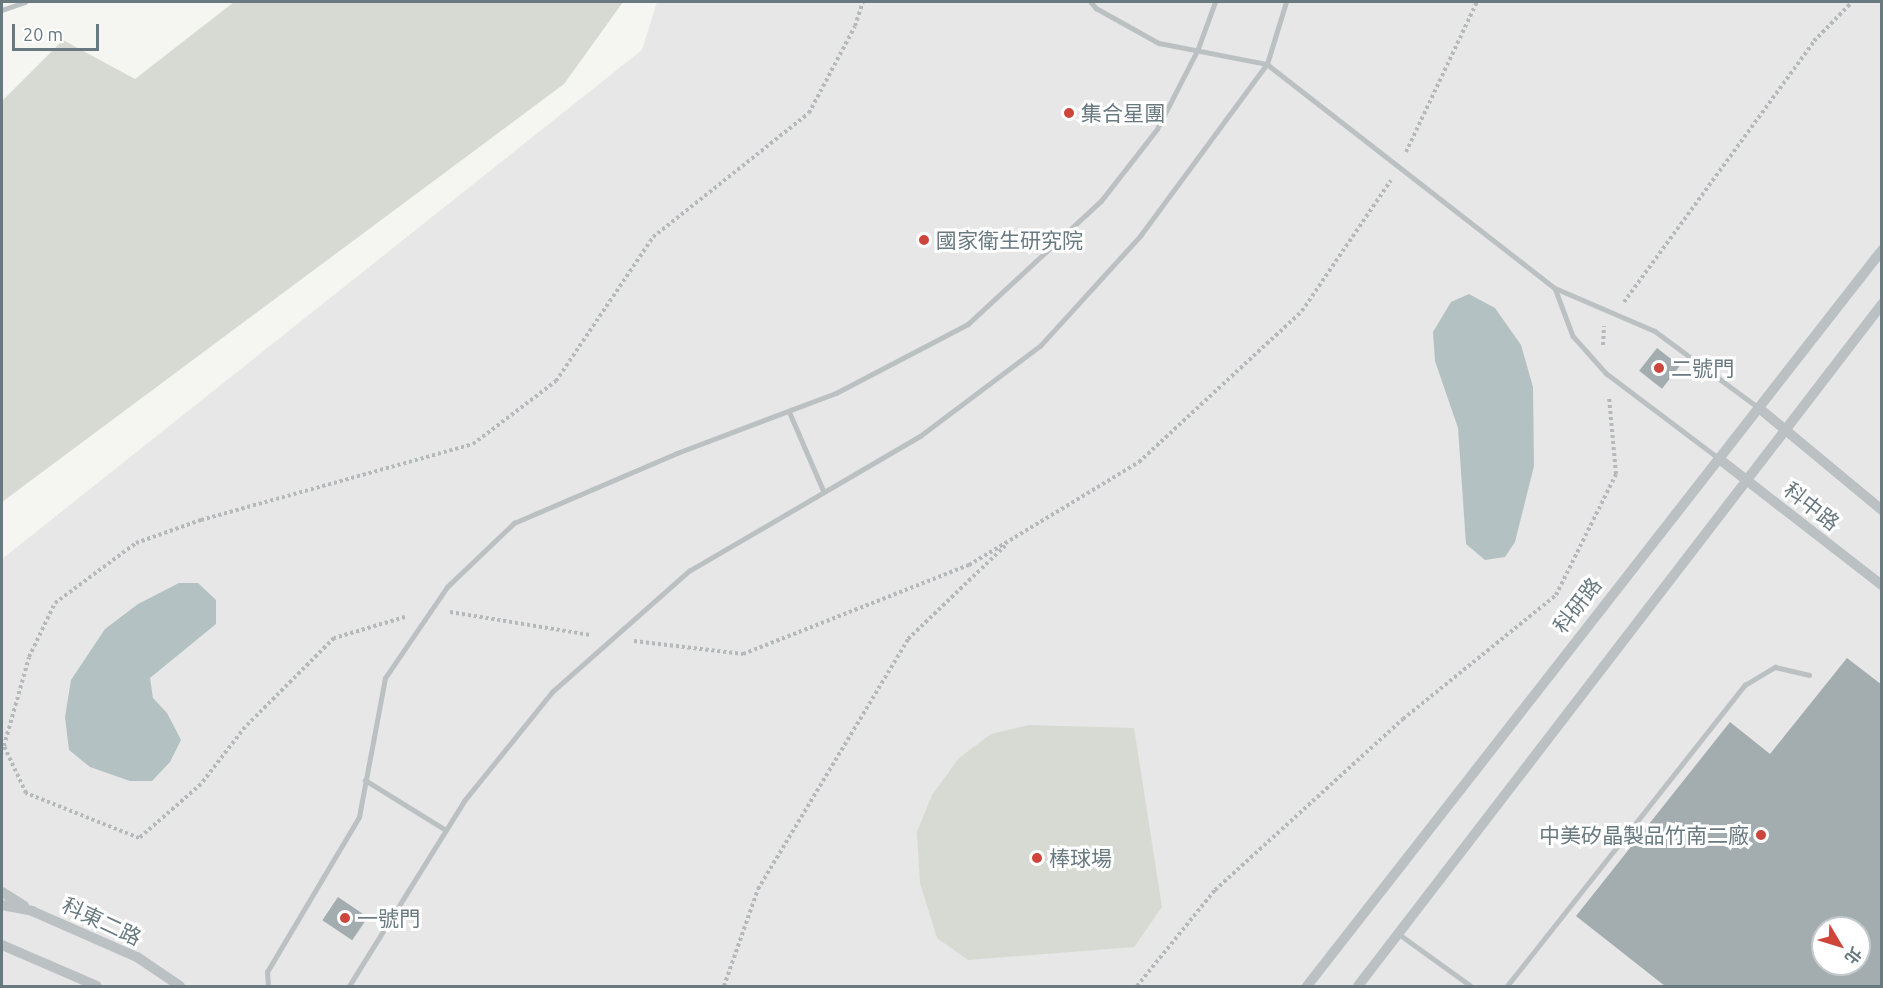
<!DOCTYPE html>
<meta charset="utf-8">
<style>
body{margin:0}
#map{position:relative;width:1883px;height:988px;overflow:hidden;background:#f5f5f2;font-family:Ubuntu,"Noto Sans TC",sans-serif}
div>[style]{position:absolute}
.built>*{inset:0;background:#e6e7e6}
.green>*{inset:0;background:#d6dad2}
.water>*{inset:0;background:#b4c1c2}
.building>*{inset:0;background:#a3acaf;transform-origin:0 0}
.path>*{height:4px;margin-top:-2px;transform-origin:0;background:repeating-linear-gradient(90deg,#b5b9ba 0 3px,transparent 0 6px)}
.service>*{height:4.5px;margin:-2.25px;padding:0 2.25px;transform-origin:2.25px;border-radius:2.25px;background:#bbc0c2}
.tertiary>*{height:10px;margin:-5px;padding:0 5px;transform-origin:5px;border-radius:5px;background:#bbc0c2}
.dots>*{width:16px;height:16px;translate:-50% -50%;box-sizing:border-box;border:3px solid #fff;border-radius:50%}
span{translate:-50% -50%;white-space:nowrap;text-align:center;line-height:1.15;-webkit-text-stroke:6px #fff;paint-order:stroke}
.poi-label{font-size:21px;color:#687980}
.left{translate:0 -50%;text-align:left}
.right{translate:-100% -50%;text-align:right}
.street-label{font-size:21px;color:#687980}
.frame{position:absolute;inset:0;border:3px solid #687980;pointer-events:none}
.north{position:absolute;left:1811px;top:916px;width:60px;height:60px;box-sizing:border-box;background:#fff;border:2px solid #c3c9cc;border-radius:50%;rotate:128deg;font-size:16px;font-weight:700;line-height:24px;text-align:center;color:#687980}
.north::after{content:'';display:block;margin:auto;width:21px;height:27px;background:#cd453b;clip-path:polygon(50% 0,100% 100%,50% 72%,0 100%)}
.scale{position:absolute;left:12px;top:24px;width:87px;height:27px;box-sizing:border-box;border:3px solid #687980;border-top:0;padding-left:8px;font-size:18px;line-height:21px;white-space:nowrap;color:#687980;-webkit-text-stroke:4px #fff;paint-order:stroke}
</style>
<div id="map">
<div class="built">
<div style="clip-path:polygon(evenodd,657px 2px,1881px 2px,1881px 986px,2px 986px,2px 559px,642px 50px,657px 2px,1823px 928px,1859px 928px,1859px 964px,1823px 964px,1823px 928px)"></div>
</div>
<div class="green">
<div style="clip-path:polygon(234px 2px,623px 2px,564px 84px,2px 502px,2px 101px,63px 40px,135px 79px)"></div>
<div style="clip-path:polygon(1029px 725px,1134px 728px,1162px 907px,1134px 947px,968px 960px,937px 938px,920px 883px,917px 832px,932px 795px,959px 758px,991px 734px)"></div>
</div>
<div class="water">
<div style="clip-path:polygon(1469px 294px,1495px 308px,1521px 345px,1533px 387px,1534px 466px,1515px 542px,1505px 557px,1485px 560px,1466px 544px,1458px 428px,1435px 361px,1433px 332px,1451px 302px)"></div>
<div style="clip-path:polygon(179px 583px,198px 583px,216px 600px,216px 624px,150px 678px,153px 698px,167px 713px,181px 740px,170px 762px,152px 781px,130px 781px,90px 767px,69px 750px,65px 717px,71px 680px,105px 629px,138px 604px)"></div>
</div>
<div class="building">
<div style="left:1657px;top:348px;width:29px;height:29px;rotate:38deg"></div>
<div style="clip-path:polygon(evenodd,1847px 658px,1882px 685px,1882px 986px,1665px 986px,1576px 916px,1730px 722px,1770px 754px,1847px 658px,1823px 928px,1859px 928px,1859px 964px,1823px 964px,1823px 928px)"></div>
<div style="left:338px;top:897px;width:36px;height:28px;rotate:34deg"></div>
</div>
<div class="path">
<div style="left:1406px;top:152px;width:166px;rotate:-64.7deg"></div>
<div style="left:1624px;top:302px;width:323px;rotate:-53.9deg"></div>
<div style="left:1814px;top:41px;width:54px;rotate:-45.7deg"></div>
<div style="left:1603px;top:345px;width:19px;rotate:-87deg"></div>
<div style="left:450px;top:612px;width:143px;rotate:9.3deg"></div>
<div style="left:405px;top:617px;width:74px;rotate:163.5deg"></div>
<div style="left:334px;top:638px;width:126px;rotate:135deg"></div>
<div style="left:245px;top:727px;width:72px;rotate:127.7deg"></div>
<div style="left:201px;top:784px;width:82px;rotate:138.9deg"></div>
<div style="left:139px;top:838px;width:122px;rotate:-158.3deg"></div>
<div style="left:26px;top:793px;width:52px;rotate:-115.1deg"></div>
<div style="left:4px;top:746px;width:92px;rotate:-74.3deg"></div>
<div style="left:29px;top:657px;width:60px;rotate:-64.3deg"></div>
<div style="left:55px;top:603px;width:101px;rotate:-36.5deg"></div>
<div style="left:136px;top:543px;width:69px;rotate:-19.5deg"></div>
<div style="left:201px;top:520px;width:282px;rotate:-15.6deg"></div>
<div style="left:473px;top:444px;width:104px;rotate:-37.2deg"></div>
<div style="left:556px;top:381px;width:174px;rotate:-56deg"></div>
<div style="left:653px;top:237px;width:199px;rotate:-38.5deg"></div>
<div style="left:809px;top:113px;width:98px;rotate:-62.1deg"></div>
<div style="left:855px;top:26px;width:25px;rotate:-72deg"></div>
<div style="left:634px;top:641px;width:110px;rotate:6.8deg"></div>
<div style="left:743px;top:654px;width:243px;rotate:-21.5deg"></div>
<div style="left:969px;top:565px;width:199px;rotate:-31.2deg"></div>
<div style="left:1139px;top:462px;width:222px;rotate:-42.8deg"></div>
<div style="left:1302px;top:311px;width:158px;rotate:-55.8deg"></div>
<div style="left:724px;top:986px;width:103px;rotate:-70.7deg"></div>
<div style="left:758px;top:889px;width:292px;rotate:-59deg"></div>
<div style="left:908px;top:639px;width:136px;rotate:-43.8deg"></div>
<div style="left:1137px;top:986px;width:124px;rotate:-50.9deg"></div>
<div style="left:1215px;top:890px;width:254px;rotate:-42.3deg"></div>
<div style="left:1403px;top:719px;width:197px;rotate:-39deg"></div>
<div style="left:1556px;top:595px;width:135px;rotate:-63.6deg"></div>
<div style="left:1616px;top:474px;width:77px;rotate:-95.2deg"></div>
</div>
<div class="service">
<div style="left:1091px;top:2px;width:8px;rotate:50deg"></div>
<div style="left:1096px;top:8px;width:72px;rotate:29.1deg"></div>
<div style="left:1159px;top:43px;width:110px;rotate:11deg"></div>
<div style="left:1267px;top:64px;width:365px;rotate:37.9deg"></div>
<div style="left:1555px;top:288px;width:109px;rotate:23.3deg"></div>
<div style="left:1655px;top:331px;width:129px;rotate:36.5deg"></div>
<div style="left:2px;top:10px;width:24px;rotate:-19deg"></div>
<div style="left:1555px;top:288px;width:51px;rotate:69.4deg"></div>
<div style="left:1573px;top:336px;width:50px;rotate:48.3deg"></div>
<div style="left:1606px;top:373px;width:139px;rotate:37.1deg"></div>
<div style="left:789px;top:411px;width:88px;rotate:66.6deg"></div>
<div style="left:365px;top:780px;width:95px;rotate:31.7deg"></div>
<div style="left:1399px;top:934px;width:89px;rotate:35.8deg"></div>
<div style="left:268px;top:986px;width:14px;rotate:-94deg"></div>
<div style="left:267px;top:972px;width:180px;rotate:-59.3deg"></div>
<div style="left:359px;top:817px;width:141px;rotate:-79.4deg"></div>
<div style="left:385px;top:678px;width:110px;rotate:-55.7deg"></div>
<div style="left:447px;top:587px;width:93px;rotate:-43.7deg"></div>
<div style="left:514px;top:523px;width:177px;rotate:-23.2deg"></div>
<div style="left:677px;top:453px;width:170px;rotate:-20.7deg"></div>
<div style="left:836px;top:393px;width:149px;rotate:-27.6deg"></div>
<div style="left:968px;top:324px;width:181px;rotate:-42.8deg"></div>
<div style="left:1101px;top:201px;width:91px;rotate:-52.1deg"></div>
<div style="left:1157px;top:129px;width:88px;rotate:-62.9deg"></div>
<div style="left:1197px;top:51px;width:52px;rotate:-69.8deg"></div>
<div style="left:349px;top:986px;width:218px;rotate:-58.1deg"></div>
<div style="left:464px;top:801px;width:140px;rotate:-51.1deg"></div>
<div style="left:552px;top:692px;width:183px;rotate:-41.5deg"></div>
<div style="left:689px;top:571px;width:268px;rotate:-30.3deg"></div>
<div style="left:920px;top:436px;width:150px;rotate:-36.9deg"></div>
<div style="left:1040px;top:346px;width:149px;rotate:-47.7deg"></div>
<div style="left:1140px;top:236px;width:214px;rotate:-53.6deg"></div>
<div style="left:1267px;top:64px;width:65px;rotate:-73deg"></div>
<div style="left:1507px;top:986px;width:384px;rotate:-51.7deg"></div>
<div style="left:1745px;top:685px;width:35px;rotate:-31deg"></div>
<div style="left:1775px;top:667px;width:35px;rotate:13deg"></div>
</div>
<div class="tertiary">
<div style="left:1759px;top:408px;width:160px;rotate:39.7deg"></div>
<div style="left:1718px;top:458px;width:207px;rotate:37.8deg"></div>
<div style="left:2px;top:892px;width:26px;rotate:32deg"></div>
<div style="left:2px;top:905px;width:31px;rotate:11deg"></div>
<div style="left:32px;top:911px;width:115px;rotate:23.7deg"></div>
<div style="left:137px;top:957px;width:52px;rotate:34deg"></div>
<div style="left:2px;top:945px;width:103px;rotate:23.3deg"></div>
<div style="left:1307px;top:986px;width:934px;rotate:-52deg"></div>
<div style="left:1358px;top:986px;width:860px;rotate:-52.46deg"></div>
</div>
<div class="dots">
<div style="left:1069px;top:113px;background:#cd453b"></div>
<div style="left:924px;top:240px;background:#cd453b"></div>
<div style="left:1659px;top:368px;background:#cd453b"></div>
<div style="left:1761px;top:835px;background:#cd453b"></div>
<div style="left:1037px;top:858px;background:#cd453b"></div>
<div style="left:345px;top:918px;background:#cd453b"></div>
</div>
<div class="poi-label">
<span class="left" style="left:1081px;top:113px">集合星團</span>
<span class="left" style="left:936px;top:240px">國家衛生研究院</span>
<span class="left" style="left:1671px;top:368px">二號門</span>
<span class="right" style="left:1749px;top:835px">中美矽晶製品竹南二廠</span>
<span class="left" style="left:1049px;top:858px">棒球場</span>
<span class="left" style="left:357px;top:918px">一號門</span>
</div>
<div class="street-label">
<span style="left:1812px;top:506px;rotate:38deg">科中路</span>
<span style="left:1577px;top:605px;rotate:-52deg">科研路</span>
<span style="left:102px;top:921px;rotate:25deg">科東二路</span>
</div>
<div class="frame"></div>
<div class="north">北</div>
<div class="scale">20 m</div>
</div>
